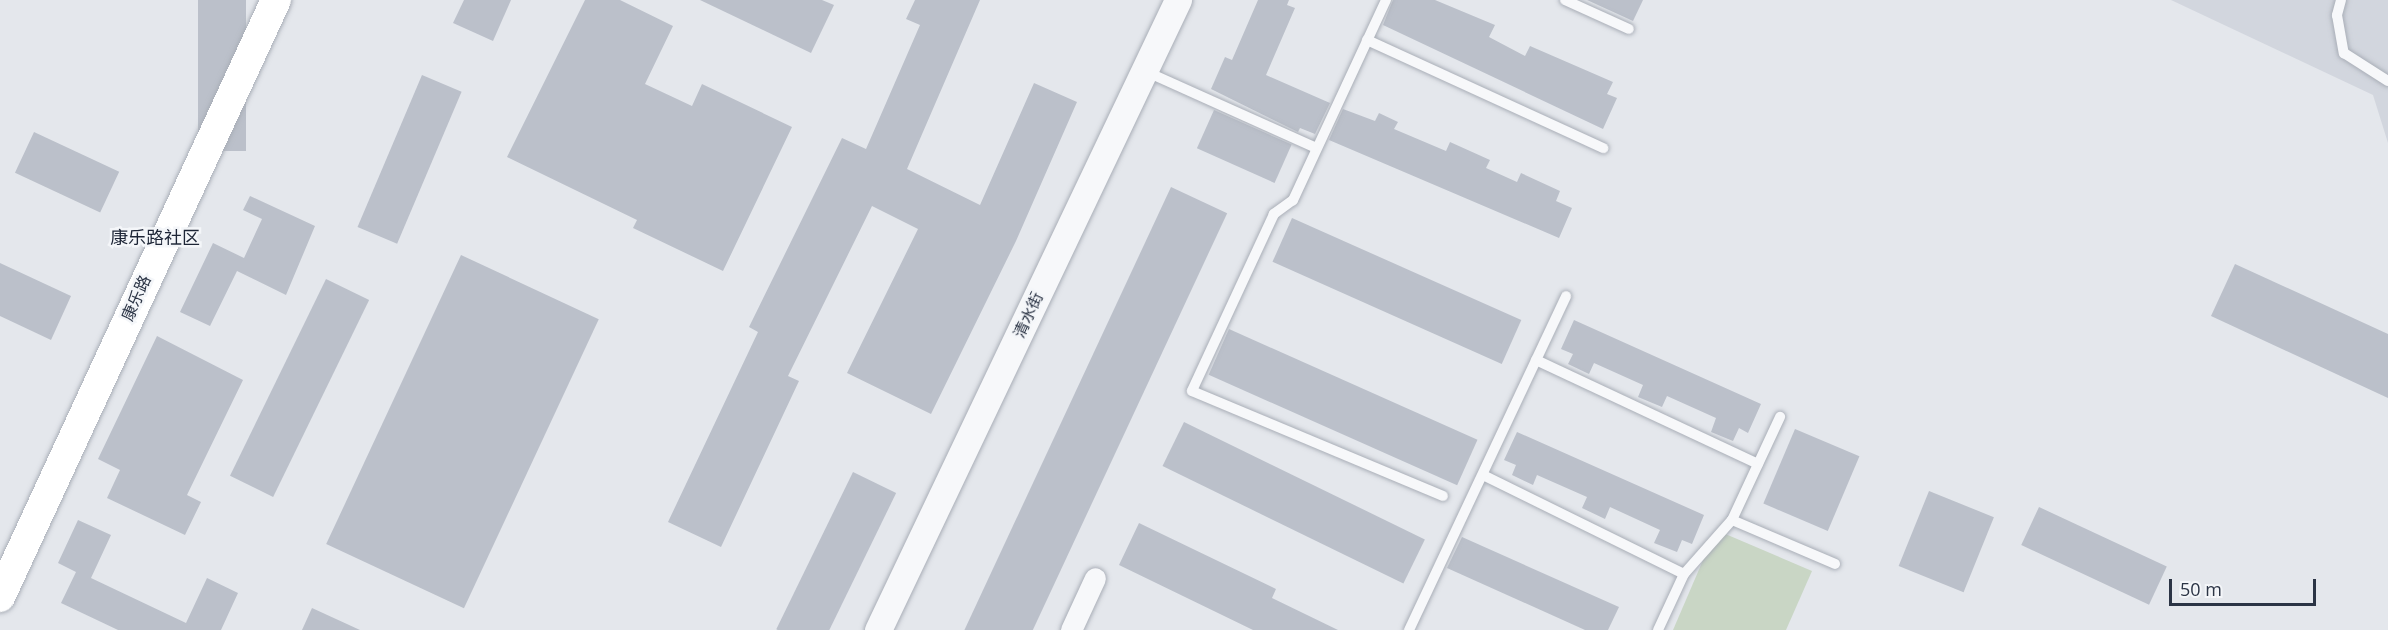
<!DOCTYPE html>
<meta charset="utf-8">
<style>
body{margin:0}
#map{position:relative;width:2388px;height:630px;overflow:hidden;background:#e4e7ec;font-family:"Open Sans","Noto Sans SC",sans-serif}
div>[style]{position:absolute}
.built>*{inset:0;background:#d2d6de}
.green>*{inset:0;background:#c9d6c5}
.building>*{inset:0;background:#bbc0ca;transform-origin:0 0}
.roads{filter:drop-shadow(0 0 2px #a9aeb7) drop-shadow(0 0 2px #a9aeb7)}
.service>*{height:10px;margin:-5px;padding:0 5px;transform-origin:5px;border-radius:5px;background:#f7f8fa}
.minor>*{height:21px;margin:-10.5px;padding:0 10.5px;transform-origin:10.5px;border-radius:10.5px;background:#f7f8fa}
.tertiary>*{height:27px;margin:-13.5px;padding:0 13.5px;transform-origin:13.5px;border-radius:13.5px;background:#f7f8fa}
.secondary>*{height:30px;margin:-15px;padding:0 15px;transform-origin:15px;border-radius:15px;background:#fff}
span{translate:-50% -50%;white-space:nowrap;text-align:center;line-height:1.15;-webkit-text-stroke:5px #f4f6f9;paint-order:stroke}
.street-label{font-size:16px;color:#2b3445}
.neighbourhood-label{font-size:18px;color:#1d2536}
.scale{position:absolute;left:2169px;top:579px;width:147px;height:27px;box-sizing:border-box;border:3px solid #2b3445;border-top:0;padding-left:8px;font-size:18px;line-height:21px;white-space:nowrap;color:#2b3445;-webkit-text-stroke:4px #f4f6f9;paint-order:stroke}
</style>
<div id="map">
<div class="built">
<div style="clip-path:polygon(2171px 0,2388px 0,2388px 143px,2373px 95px)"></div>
</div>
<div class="green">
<div style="clip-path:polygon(1716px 530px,1812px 571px,1786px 630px,1673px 630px)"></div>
</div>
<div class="building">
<div style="left:198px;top:0;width:48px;height:151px"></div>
<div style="clip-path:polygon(464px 0,511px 0,493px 41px,453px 23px)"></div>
<div style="clip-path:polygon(585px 0,620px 0,673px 26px,645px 84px,692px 106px,702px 84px,792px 127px,723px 271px,633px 228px,637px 220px,507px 157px)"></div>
<div style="clip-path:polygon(700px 0,822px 0,834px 5px,811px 53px)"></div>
<div style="clip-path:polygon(915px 0,980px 0,907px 169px,980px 205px,1034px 83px,1077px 102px,1016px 241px,931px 414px,847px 373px,918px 229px,872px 206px,788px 376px,799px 381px,721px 547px,668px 522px,758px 332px,749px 327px,842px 138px,866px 149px,920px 25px,906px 19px)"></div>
<div style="clip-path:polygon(1258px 0,1289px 0,1287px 5px,1295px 8px,1266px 75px,1330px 103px,1315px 134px,1300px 128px,1298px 132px,1211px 89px,1225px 57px,1232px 60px)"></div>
<div style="clip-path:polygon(1393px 0,1435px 0,1495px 25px,1489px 37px,1525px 56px,1530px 46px,1613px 82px,1607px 94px,1617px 98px,1603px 129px,1383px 25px)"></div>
<div style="clip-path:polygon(1587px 0,1643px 0,1633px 21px)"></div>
<div style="left:422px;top:75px;width:43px;height:165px;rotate:23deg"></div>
<div style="clip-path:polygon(1343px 109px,1375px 121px,1379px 113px,1398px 122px,1394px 129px,1446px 151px,1450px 142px,1490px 160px,1486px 168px,1517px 182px,1521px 173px,1560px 191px,1556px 201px,1572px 208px,1559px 238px,1329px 140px)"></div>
<div style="left:1214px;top:110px;width:85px;height:42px;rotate:24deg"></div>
<div style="left:34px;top:132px;width:94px;height:45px;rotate:25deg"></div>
<div style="left:1171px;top:187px;width:62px;height:490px;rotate:25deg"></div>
<div style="clip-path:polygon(250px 196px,315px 226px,286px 295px,237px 271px,210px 326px,180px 312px,213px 243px,244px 258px,262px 219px,243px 210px)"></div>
<div style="left:1292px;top:218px;width:251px;height:48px;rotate:24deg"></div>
<div style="left:461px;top:255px;width:152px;height:319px;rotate:25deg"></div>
<div style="clip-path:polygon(0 263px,71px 296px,51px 340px,0 316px)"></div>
<div style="clip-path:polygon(2235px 264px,2388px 334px,2388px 398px,2211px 316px)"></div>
<div style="left:326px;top:279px;width:48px;height:219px;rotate:26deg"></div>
<div style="clip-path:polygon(1574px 320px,1761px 404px,1748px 433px,1739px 428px,1733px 441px,1711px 432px,1716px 418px,1667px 396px,1662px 407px,1638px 397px,1643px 385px,1594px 363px,1589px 374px,1568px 364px,1573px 354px,1561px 349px)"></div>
<div style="left:1229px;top:329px;width:272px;height:50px;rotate:24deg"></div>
<div style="clip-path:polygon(157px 336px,243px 380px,187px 495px,201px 502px,185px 535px,107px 498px,120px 470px,98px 459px)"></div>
<div style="left:1184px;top:422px;width:268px;height:49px;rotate:26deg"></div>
<div style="left:1795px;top:429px;width:70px;height:81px;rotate:23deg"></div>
<div style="clip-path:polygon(1517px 432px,1704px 515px,1692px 544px,1682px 540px,1677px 552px,1654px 543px,1660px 530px,1610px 507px,1605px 519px,1582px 508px,1587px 497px,1537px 475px,1533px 485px,1512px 475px,1516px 465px,1504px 460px)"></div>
<div style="left:853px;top:472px;width:48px;height:175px;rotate:26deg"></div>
<div style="left:1929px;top:491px;width:70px;height:81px;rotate:22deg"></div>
<div style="left:2039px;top:507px;width:141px;height:42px;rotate:25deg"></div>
<div style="clip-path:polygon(78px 520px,111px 535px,91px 578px,186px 623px,207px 578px,238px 593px,221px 630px,118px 630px,61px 603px,76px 572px,58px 563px)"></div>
<div style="clip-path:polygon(1139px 523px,1276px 589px,1272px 598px,1338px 630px,1253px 630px,1119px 565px)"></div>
<div style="clip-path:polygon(1462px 537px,1619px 607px,1608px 630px,1585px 630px,1447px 568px)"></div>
<div style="clip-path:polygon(312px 608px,360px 630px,302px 630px)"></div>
</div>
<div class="roads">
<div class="service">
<div style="left:1386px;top:0;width:221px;rotate:114.9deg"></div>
<div style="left:1293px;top:200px;width:24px;rotate:144deg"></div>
<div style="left:1274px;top:214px;width:195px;rotate:114.9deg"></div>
<div style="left:1192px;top:391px;width:272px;rotate:22.7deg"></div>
<div style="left:1565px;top:0;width:70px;rotate:24.4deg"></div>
<div style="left:2341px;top:0;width:16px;rotate:105deg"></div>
<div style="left:2337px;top:15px;width:39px;rotate:80deg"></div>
<div style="left:2344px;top:53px;width:52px;rotate:32.5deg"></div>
<div style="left:1367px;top:40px;width:260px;rotate:24.6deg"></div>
<div style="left:1145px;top:71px;width:188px;rotate:24.2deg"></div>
<div style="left:1536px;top:360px;width:245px;rotate:25.1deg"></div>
<div style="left:1483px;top:475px;width:224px;rotate:26.2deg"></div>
<div style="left:1732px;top:520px;width:112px;rotate:23.1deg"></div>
<div style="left:1409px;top:630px;width:369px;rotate:-64.8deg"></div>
<div style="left:1658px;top:630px;width:62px;rotate:-65.1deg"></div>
<div style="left:1684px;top:574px;width:72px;rotate:-48.4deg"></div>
<div style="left:1732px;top:520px;width:114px;rotate:-65deg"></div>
</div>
<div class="minor">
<div style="left:1071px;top:630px;width:57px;rotate:-65.2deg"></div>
</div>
<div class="tertiary">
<div style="left:878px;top:630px;width:698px;rotate:-64.54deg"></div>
</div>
<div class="secondary">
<div style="left:0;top:597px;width:658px;rotate:-65.19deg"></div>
</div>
</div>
<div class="street-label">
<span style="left:136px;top:298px;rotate:-66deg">康乐路</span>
<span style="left:1028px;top:315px;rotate:-65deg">清水街</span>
</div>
<div class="neighbourhood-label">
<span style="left:155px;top:237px">康乐路社区</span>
</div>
<div class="scale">50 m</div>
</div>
